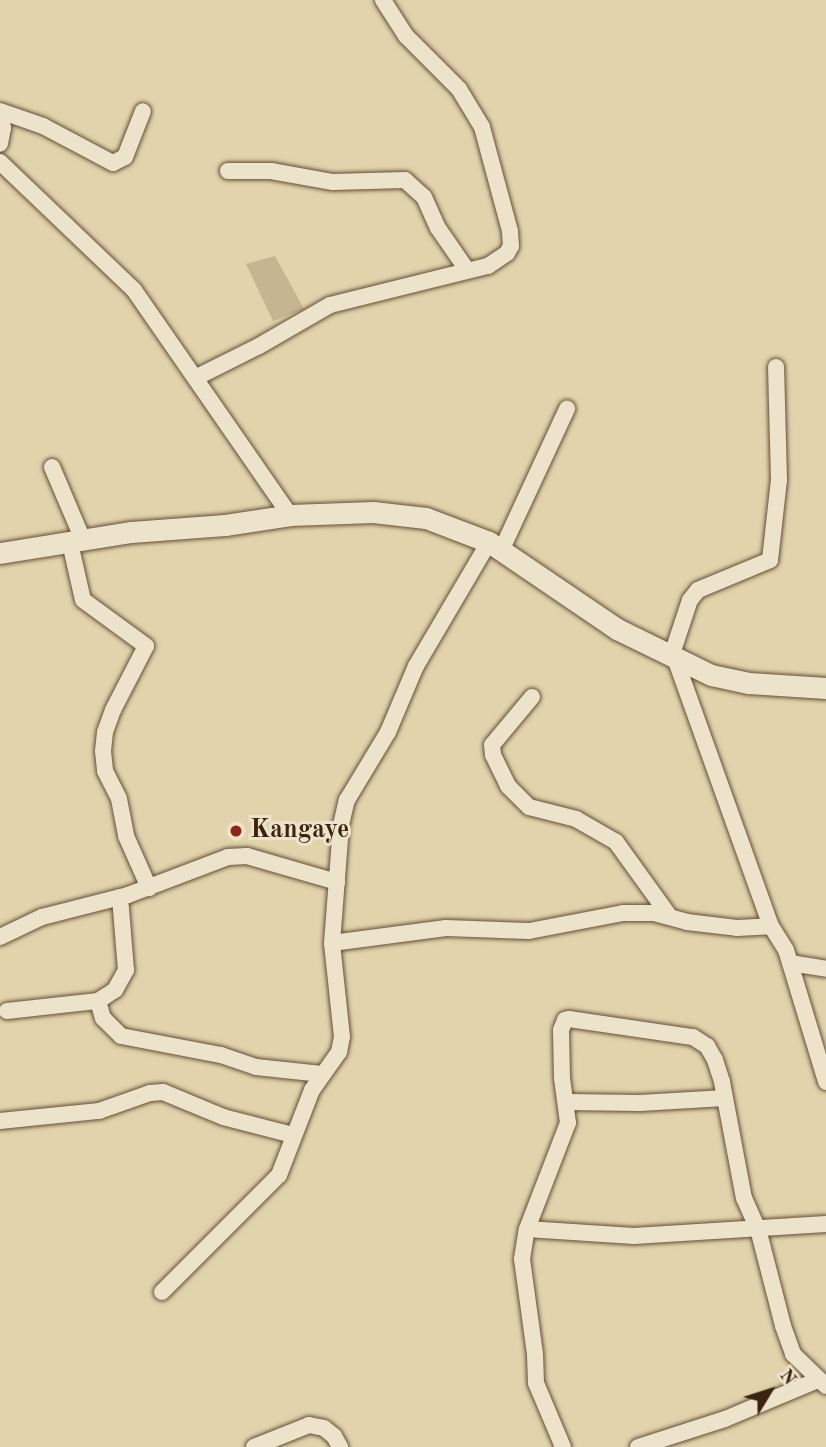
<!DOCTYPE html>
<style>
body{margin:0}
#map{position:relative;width:826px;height:1447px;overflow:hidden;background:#e1d4ad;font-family:"Old Standard TT",serif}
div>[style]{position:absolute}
.green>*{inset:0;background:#c5b692}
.roads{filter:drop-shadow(0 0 2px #644f36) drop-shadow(0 0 2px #644f36)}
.street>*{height:16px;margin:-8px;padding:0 8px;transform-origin:8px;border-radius:8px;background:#ece3ca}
.secondary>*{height:21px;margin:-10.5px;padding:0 10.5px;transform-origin:10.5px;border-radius:10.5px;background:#ece3ca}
.dots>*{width:19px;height:19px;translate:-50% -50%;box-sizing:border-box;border:4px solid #ece3ca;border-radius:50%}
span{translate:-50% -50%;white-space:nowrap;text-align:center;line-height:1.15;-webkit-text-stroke:6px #ece3ca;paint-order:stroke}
.poi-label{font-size:26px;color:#3a230f;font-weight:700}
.left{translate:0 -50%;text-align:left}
.north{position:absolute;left:735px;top:1356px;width:70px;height:70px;-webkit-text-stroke:5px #ece3ca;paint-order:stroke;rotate:52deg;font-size:19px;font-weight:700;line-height:28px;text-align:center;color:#3a230f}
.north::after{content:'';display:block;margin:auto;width:24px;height:32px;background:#3a230f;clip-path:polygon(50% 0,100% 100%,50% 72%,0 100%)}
</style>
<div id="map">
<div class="green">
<div style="clip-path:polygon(275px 256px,304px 309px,273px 321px,246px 264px)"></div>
</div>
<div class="roads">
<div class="street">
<div style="left:0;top:111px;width:46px;rotate:19.2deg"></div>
<div style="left:43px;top:126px;width:79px;rotate:27.9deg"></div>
<div style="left:113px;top:163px;width:13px;rotate:-27deg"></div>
<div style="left:125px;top:157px;width:49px;rotate:-68.6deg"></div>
<div style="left:0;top:112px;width:16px;rotate:79deg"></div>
<div style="left:3px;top:128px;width:16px;rotate:101deg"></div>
<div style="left:0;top:162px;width:185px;rotate:43.7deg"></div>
<div style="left:134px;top:290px;width:274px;rotate:55.3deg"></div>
<div style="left:228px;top:171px;width:43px"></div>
<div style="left:271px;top:171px;width:63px;rotate:10.1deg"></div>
<div style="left:333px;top:182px;width:72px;rotate:-1.6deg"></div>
<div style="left:405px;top:180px;width:25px;rotate:42deg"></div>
<div style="left:424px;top:197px;width:34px;rotate:66deg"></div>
<div style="left:438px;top:228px;width:51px;rotate:55.4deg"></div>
<div style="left:197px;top:377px;width:69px;rotate:-26.6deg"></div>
<div style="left:259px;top:346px;width:82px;rotate:-30deg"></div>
<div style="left:330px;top:305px;width:163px;rotate:-13.9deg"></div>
<div style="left:488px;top:266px;width:23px;rotate:-34deg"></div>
<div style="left:507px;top:253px;width:8px;rotate:-60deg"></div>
<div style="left:511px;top:246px;width:15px;rotate:-94deg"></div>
<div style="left:510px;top:231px;width:108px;rotate:-105.1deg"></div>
<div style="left:482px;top:127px;width:44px;rotate:-121.2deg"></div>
<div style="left:459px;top:89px;width:75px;rotate:-135deg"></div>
<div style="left:406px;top:36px;width:43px;rotate:-122.6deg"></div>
<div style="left:52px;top:467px;width:79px;rotate:67deg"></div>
<div style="left:70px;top:543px;width:58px;rotate:77.2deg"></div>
<div style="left:83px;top:600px;width:78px;rotate:36.1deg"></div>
<div style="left:146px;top:646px;width:72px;rotate:117.3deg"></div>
<div style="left:113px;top:710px;width:23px;rotate:110deg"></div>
<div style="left:105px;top:732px;width:19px;rotate:96deg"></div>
<div style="left:103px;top:751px;width:20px;rotate:84deg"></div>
<div style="left:105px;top:771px;width:31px;rotate:63deg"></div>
<div style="left:119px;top:799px;width:38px;rotate:79deg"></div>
<div style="left:126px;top:836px;width:57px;rotate:66.1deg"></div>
<div style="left:501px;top:551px;width:157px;rotate:-65.1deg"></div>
<div style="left:671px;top:657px;width:60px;rotate:-71.6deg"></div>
<div style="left:690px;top:600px;width:13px;rotate:-51deg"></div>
<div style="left:698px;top:590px;width:78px;rotate:-22.6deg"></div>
<div style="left:770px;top:560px;width:81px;rotate:-83.6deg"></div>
<div style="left:779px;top:480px;width:113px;rotate:-91.5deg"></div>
<div style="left:676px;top:661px;width:282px;rotate:70.3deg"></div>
<div style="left:771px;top:926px;width:28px;rotate:58deg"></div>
<div style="left:786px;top:950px;width:138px;rotate:73.1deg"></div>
<div style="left:532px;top:697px;width:62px;rotate:129.8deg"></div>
<div style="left:492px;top:745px;width:10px;rotate:84deg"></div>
<div style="left:493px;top:755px;width:34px;rotate:64deg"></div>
<div style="left:508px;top:786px;width:30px;rotate:45deg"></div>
<div style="left:529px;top:807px;width:49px;rotate:14.3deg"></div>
<div style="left:576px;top:819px;width:46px;rotate:29.9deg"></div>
<div style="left:616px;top:842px;width:92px;rotate:54.2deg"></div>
<div style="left:0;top:937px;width:47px;rotate:-25.5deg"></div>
<div style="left:42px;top:917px;width:89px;rotate:-14.3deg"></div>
<div style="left:128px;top:895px;width:107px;rotate:-20.8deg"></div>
<div style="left:228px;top:857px;width:19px;rotate:-3deg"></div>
<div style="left:247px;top:856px;width:94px;rotate:16.1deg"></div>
<div style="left:332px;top:943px;width:115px;rotate:-7.5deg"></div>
<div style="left:446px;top:928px;width:83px;rotate:2.1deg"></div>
<div style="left:529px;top:931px;width:96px;rotate:-10.8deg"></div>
<div style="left:623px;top:913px;width:31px"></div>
<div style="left:654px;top:913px;width:34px;rotate:15deg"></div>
<div style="left:687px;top:922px;width:50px;rotate:6.8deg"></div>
<div style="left:737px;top:928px;width:34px;rotate:-3deg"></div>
<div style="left:790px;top:963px;width:36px;rotate:9deg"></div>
<div style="left:98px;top:1001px;width:18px;rotate:74deg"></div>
<div style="left:103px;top:1018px;width:25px;rotate:45deg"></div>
<div style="left:121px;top:1036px;width:102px;rotate:10.8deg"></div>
<div style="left:221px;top:1055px;width:37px;rotate:19deg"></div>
<div style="left:256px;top:1067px;width:66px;rotate:6.1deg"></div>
<div style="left:7px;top:1011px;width:92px;rotate:-6.3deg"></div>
<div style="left:98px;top:1001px;width:20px;rotate:-33deg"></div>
<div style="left:115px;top:990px;width:23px;rotate:-61deg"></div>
<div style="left:126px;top:970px;width:73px;rotate:-94.7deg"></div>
<div style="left:567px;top:1102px;width:73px;rotate:0.8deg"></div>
<div style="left:640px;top:1103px;width:85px;rotate:-3.4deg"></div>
<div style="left:0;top:1121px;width:100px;rotate:-5.8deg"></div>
<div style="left:99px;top:1111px;width:54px;rotate:-19.4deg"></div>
<div style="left:150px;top:1093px;width:13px;rotate:-4deg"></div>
<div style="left:163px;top:1092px;width:65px;rotate:22.6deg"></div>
<div style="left:223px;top:1117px;width:72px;rotate:14.4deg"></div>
<div style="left:527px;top:1229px;width:107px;rotate:3.7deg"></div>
<div style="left:634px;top:1236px;width:192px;rotate:-3.6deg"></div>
<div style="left:162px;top:1292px;width:165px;rotate:-45deg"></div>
<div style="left:279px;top:1175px;width:91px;rotate:-68.8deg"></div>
<div style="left:312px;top:1090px;width:47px;rotate:-54.6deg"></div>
<div style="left:339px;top:1052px;width:15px;rotate:-79deg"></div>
<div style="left:342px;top:1037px;width:95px;rotate:-96.1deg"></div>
<div style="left:332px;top:943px;width:118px;rotate:-85.6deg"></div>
<div style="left:341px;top:825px;width:26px;rotate:-77deg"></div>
<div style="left:347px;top:800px;width:79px;rotate:-58.9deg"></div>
<div style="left:388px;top:732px;width:72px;rotate:-67deg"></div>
<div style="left:416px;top:666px;width:144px;rotate:-59.5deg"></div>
<div style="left:254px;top:1447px;width:59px;rotate:-21.8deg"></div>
<div style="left:309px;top:1425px;width:15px;rotate:11deg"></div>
<div style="left:324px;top:1428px;width:13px;rotate:39deg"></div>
<div style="left:334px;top:1436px;width:13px;rotate:61deg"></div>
<div style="left:563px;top:1447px;width:69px;rotate:-112.9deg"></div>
<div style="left:536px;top:1383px;width:29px;rotate:-92deg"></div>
<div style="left:535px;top:1354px;width:96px;rotate:-97.8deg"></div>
<div style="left:522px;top:1259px;width:30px;rotate:-81deg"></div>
<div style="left:527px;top:1229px;width:114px;rotate:-68.9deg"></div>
<div style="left:568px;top:1123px;width:45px;rotate:-97.6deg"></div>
<div style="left:562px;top:1078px;width:48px;rotate:-91.2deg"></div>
<div style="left:561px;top:1030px;width:11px;rotate:-68deg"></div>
<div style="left:565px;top:1020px;width:4px;rotate:-14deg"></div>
<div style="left:569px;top:1019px;width:125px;rotate:8.3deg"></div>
<div style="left:693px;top:1037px;width:17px;rotate:33deg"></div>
<div style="left:707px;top:1046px;width:16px;rotate:60deg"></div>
<div style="left:715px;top:1060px;width:23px;rotate:72deg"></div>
<div style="left:722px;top:1082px;width:118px;rotate:79.3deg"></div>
<div style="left:744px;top:1198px;width:34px;rotate:66deg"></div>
<div style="left:758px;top:1229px;width:100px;rotate:75.5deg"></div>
<div style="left:783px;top:1326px;width:30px;rotate:70deg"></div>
<div style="left:793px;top:1354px;width:46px;rotate:44.1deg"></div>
<div style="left:638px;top:1447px;width:91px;rotate:-17.8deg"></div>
<div style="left:725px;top:1419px;width:101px;rotate:-22.8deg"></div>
</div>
<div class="secondary">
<div style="left:0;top:553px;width:133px;rotate:-9.1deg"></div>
<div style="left:131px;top:532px;width:94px;rotate:-4.3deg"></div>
<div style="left:225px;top:525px;width:66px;rotate:-8.7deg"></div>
<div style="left:290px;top:515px;width:83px;rotate:-2.1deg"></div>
<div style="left:373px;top:512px;width:53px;rotate:6.5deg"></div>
<div style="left:426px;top:518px;width:67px;rotate:20.9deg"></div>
<div style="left:489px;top:542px;width:155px;rotate:34.2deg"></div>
<div style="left:617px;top:629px;width:105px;rotate:26.1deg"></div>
<div style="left:711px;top:675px;width:39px;rotate:12deg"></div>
<div style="left:749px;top:683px;width:77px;rotate:3.7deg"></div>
</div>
</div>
<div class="dots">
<div style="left:236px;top:831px;background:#8f2418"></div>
</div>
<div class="poi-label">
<span class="left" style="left:250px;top:831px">Kangaye</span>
</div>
<div class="north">N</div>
</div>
